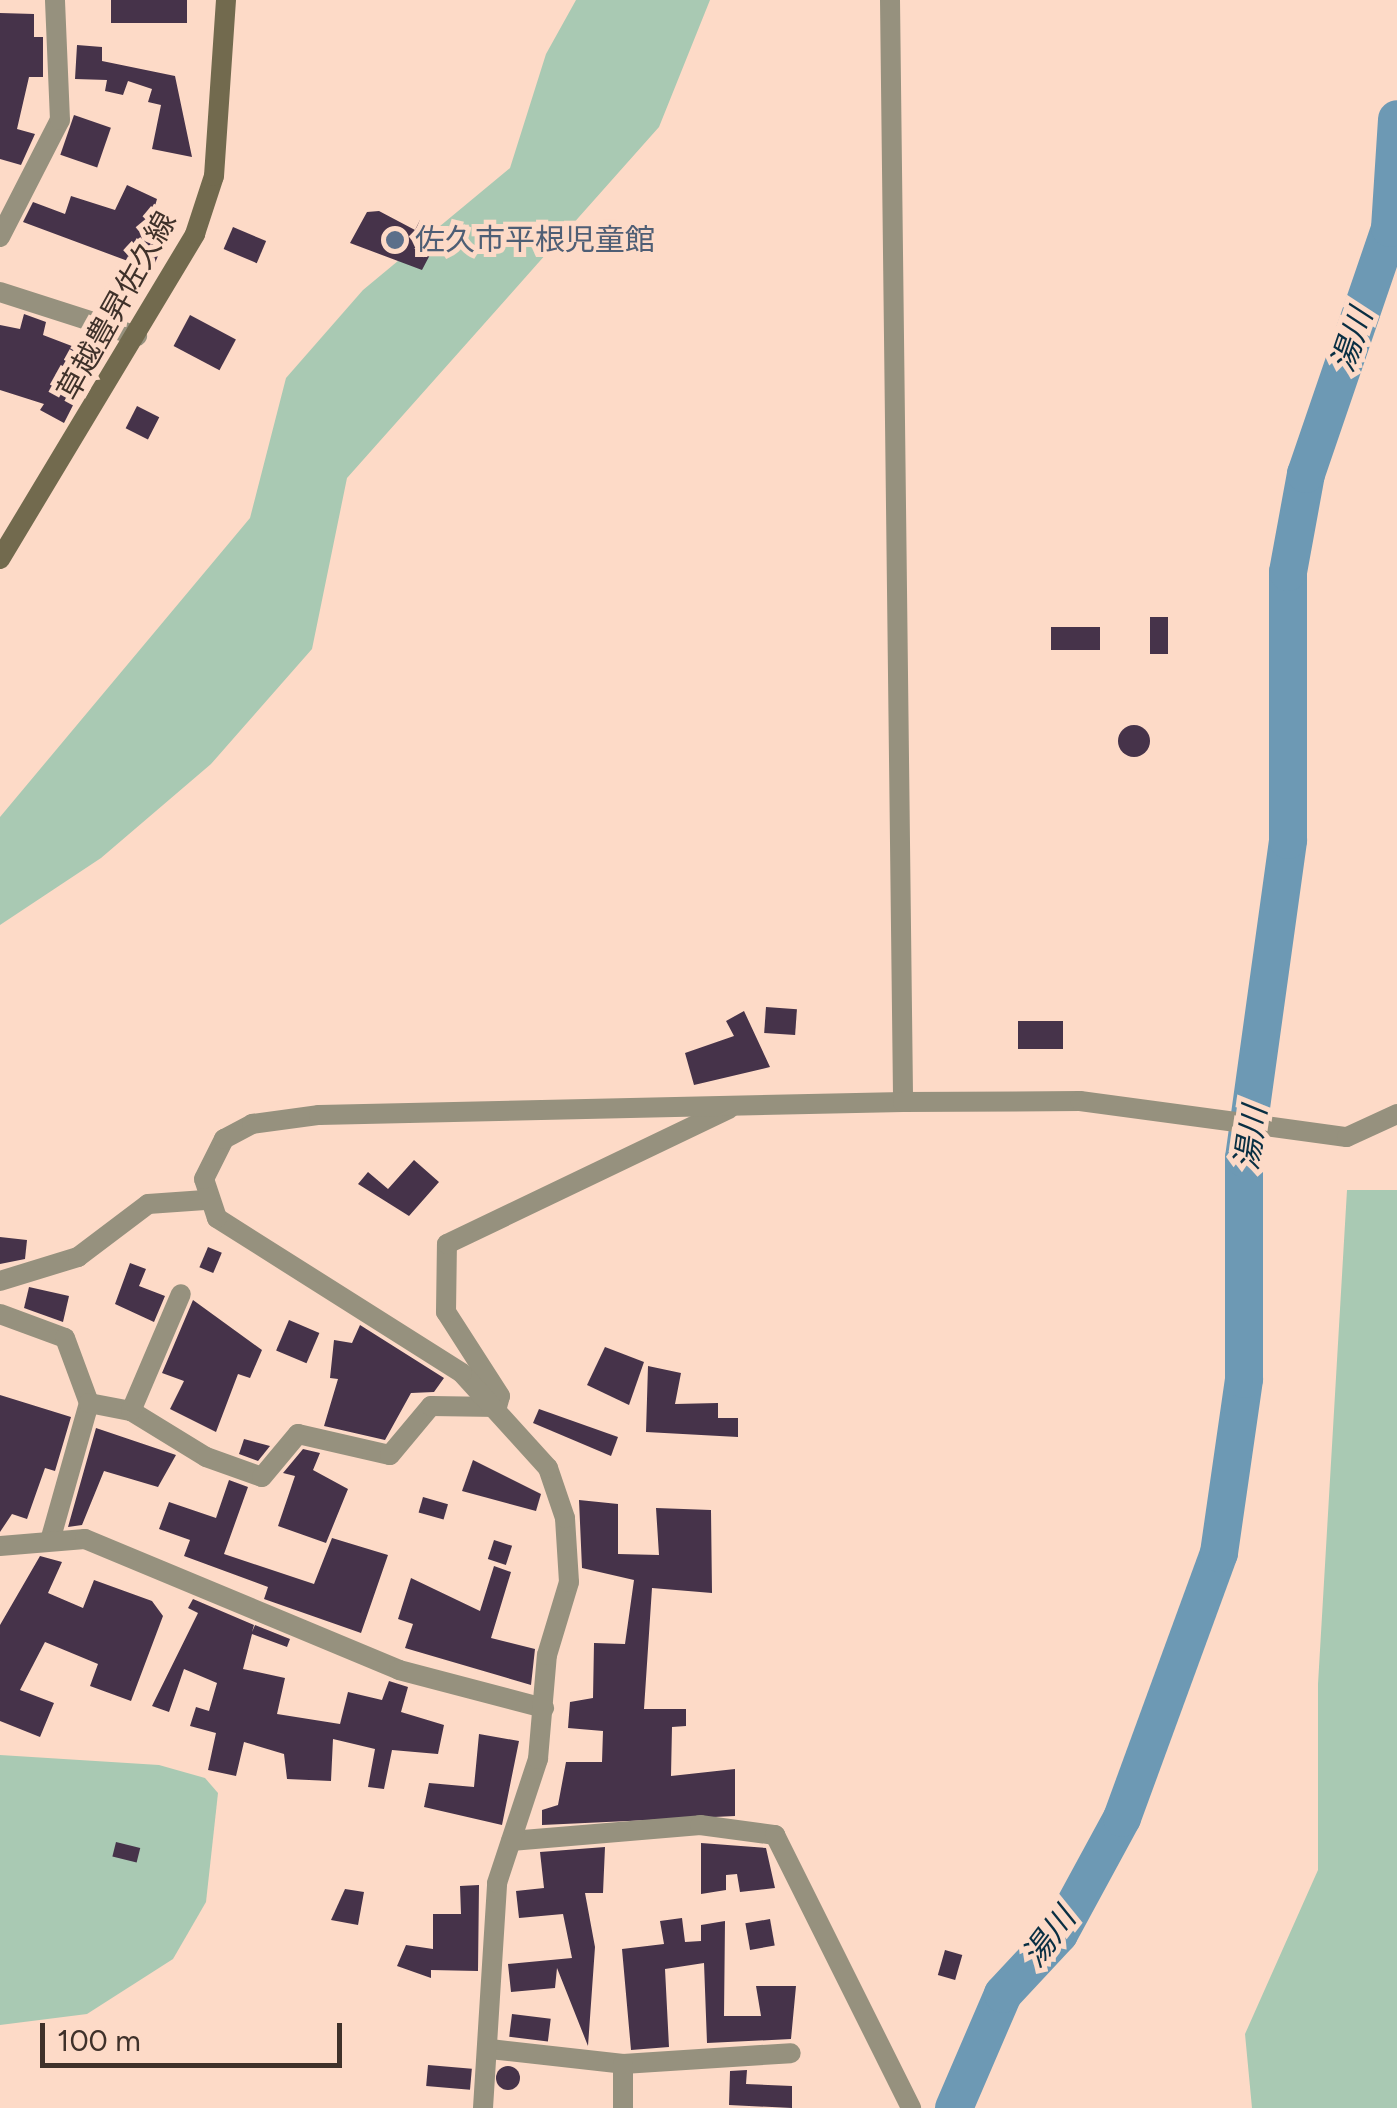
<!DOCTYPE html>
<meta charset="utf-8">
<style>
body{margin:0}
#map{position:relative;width:1397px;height:2108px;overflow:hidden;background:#fddac7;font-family:Figtree,"Noto Sans JP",sans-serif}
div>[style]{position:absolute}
.green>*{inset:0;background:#a9c9b3}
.river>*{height:38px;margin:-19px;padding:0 19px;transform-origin:19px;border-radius:19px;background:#6d99b4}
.building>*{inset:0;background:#46334a;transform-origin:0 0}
.round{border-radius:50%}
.minor>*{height:20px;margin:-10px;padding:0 10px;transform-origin:10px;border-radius:10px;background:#96917e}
.secondary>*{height:20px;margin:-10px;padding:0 10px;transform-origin:10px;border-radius:10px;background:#726a4e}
.dots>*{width:28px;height:28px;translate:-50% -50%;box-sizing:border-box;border:5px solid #fddac7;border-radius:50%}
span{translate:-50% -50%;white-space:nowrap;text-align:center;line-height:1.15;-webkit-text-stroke:10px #fddac7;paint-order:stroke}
.service-label{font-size:30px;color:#4e5e75}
.left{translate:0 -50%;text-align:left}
.street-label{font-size:30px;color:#3f312a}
.water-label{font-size:32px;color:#092f43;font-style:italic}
.scale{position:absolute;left:40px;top:2023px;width:302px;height:45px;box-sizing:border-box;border:5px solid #3f312a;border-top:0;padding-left:12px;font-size:30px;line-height:35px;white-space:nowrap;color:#3f312a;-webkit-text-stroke:8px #fddac7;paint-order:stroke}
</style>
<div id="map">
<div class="green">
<div style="clip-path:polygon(576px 0,710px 0,659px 127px,347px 478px,312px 649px,211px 764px,101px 858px,0 925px,0 817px,250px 518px,286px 378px,363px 290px,510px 168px,546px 54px)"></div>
<div style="clip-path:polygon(1347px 1190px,1397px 1190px,1397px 2108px,1252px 2108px,1245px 2034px,1318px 1870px,1318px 1684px)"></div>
<div style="clip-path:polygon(0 1755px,159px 1765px,205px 1778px,218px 1793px,206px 1902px,173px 1959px,87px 2014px,0 2025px)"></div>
</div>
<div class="river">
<div style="left:954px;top:2108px;width:124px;rotate:-66.7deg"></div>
<div style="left:1003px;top:1994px;width:82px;rotate:-47deg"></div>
<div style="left:1059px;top:1934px;width:132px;rotate:-61.5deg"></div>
<div style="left:1122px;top:1818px;width:282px;rotate:-69.9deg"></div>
<div style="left:1219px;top:1553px;width:176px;rotate:-81.8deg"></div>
<div style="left:1244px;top:1379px;width:221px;rotate:-90deg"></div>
<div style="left:1244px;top:1158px;width:321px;rotate:-82.1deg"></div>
<div style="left:1288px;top:840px;width:268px;rotate:-90deg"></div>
<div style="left:1288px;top:572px;width:100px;rotate:-79.6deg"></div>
<div style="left:1306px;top:474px;width:260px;rotate:-71.1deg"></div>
<div style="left:1390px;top:228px;width:109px;rotate:-86.3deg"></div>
</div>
<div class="building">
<div style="left:111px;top:0;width:76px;height:23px"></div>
<div style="clip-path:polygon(0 13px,34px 14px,34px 37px,43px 37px,43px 77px,29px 77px,17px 129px,35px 134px,21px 165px,0 159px)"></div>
<div style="clip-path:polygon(77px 45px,102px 47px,102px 61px,175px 76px,192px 157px,152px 149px,161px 105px,148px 102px,152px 89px,128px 81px,123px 95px,105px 91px,107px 80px,75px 79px)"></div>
<div style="left:74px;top:115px;width:39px;height:42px;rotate:19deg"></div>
<div style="clip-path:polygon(127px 185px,157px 199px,148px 230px,166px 237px,152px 270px,23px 222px,33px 202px,65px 214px,71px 196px,115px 210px)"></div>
<div style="clip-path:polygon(379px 211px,415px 230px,420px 220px,442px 232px,422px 270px,350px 243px,367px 212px)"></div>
<div style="left:233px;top:227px;width:36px;height:24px;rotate:23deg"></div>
<div style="clip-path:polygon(24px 314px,46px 322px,43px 335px,98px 356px,64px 423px,40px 410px,44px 404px,0 390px,0 325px,20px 329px)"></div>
<div style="left:190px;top:315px;width:52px;height:35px;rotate:28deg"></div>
<div style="left:137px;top:406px;width:25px;height:25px;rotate:27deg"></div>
<div style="left:1150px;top:617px;width:18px;height:37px"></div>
<div style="left:1051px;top:627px;width:49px;height:23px"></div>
<div class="round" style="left:1118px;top:725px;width:32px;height:32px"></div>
<div style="left:766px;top:1007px;width:31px;height:26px;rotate:4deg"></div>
<div style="clip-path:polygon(744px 1011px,770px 1067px,694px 1085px,685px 1053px,734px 1036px,726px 1021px)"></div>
<div style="left:1018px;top:1021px;width:45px;height:28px"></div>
<div style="clip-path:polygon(414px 1160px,439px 1182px,409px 1216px,358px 1184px,368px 1172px,388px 1189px)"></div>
<div style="clip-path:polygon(0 1237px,27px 1240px,25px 1259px,0 1264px)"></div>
<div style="left:208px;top:1247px;width:15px;height:22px;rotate:23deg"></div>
<div style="clip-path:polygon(130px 1263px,146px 1269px,139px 1286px,165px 1296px,154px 1322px,115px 1304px)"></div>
<div style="clip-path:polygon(29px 1287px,69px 1296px,63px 1322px,24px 1308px)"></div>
<div style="clip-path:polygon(193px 1300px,262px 1350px,250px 1378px,238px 1374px,216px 1432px,170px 1409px,184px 1381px,162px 1373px)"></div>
<div style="left:289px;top:1320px;width:33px;height:33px;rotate:23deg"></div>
<div style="clip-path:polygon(360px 1325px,444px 1378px,434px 1392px,411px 1393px,385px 1440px,324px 1426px,338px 1379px,330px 1378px,334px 1340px,352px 1343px)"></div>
<div style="clip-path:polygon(605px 1347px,644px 1362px,629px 1405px,587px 1385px)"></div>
<div style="clip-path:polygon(648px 1366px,681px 1373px,675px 1404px,718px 1403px,718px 1418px,738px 1418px,738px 1437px,646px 1432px)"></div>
<div style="clip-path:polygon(0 1395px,71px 1417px,55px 1471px,45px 1468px,27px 1519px,12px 1514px,0 1532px)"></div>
<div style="clip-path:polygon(539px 1409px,618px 1437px,611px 1456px,533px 1423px)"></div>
<div style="clip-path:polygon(96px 1428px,176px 1455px,158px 1487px,104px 1471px,82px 1525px,68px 1527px)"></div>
<div style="clip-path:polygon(244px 1439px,270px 1446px,258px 1461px,239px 1454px)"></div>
<div style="clip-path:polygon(303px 1449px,320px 1453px,313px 1470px,348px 1489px,326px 1543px,278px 1526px,295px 1476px,283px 1473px)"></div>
<div style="clip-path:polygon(473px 1460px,541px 1494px,536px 1511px,462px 1491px)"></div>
<div style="clip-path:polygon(229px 1480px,248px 1487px,224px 1554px,314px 1584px,332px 1538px,388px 1555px,361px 1633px,264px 1599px,268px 1587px,184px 1556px,190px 1540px,159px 1529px,169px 1502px,216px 1518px)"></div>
<div style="left:423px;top:1497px;width:26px;height:16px;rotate:16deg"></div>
<div style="clip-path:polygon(579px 1500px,618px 1504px,618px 1554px,659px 1555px,656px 1508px,711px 1510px,712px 1593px,652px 1588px,644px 1709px,686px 1709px,686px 1726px,672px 1727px,671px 1776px,735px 1769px,735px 1816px,542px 1825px,542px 1810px,558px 1805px,566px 1762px,602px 1762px,603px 1731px,568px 1728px,570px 1702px,593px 1698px,594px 1643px,625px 1644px,634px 1580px,582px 1568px)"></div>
<div style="left:494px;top:1540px;width:19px;height:20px;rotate:18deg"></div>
<div style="clip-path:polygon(40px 1556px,62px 1562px,48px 1593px,83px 1608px,94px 1580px,152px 1601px,163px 1616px,131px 1701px,90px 1686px,98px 1664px,45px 1642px,20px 1690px,54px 1703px,40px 1737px,0 1721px,0 1625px)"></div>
<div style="clip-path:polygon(494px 1566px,511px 1572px,491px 1638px,535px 1649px,531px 1685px,405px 1648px,413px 1624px,398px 1619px,411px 1578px,480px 1611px)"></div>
<div style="clip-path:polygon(193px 1599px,254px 1625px,252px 1632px,255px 1625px,290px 1639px,287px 1647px,252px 1634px,243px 1669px,285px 1678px,277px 1714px,340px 1724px,348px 1692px,382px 1700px,389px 1681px,408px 1687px,401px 1712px,444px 1725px,438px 1754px,392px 1750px,384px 1789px,368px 1787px,375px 1749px,333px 1739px,331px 1781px,287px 1779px,284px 1754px,244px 1742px,236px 1776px,208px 1770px,216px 1733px,190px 1726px,196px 1707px,209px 1711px,217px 1683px,184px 1669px,169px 1712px,152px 1706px,198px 1613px,188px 1608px)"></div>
<div style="clip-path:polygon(479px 1734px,519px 1741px,502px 1825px,424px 1807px,429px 1783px,474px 1787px)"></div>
<div style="left:116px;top:1842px;width:25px;height:15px;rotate:14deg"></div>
<div style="clip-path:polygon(701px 1843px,766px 1848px,775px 1888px,740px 1892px,737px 1874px,726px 1875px,726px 1890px,701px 1894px)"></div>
<div style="clip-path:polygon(605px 1847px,603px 1893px,585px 1893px,595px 1947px,588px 2046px,557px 1968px,555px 1988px,511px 1992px,508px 1964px,572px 1958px,563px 1914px,519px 1918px,516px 1891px,544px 1888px,540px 1852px)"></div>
<div style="clip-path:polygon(479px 1885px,478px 1971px,431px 1970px,431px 1978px,397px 1966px,406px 1945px,433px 1949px,433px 1914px,461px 1914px,460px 1886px)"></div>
<div style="clip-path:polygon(345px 1889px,364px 1892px,358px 1925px,331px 1920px)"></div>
<div style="clip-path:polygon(682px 1918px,685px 1942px,701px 1941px,701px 1925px,725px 1921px,724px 2016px,761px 2016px,756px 1986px,796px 1986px,791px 2039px,707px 2043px,704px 1963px,665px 1969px,669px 2047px,631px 2050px,622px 1949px,664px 1944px,660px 1921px)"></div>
<div style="left:770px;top:1919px;width:27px;height:25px;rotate:80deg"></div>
<div style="left:945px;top:1950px;width:18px;height:26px;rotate:16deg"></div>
<div style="left:512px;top:2014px;width:39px;height:23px;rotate:7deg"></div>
<div style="left:428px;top:2065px;width:44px;height:21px;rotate:5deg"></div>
<div class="round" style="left:496px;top:2066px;width:24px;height:24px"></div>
<div style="clip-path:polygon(747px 2070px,746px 2084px,792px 2086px,792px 2108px,729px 2105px,730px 2071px)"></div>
</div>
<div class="minor">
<div style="left:890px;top:0;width:1102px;rotate:89.32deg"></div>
<div style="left:0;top:237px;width:131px;rotate:-62.9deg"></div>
<div style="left:60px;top:120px;width:120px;rotate:-92.4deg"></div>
<div style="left:0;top:292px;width:144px;rotate:17.8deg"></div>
<div style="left:0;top:1281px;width:82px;rotate:-17.1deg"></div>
<div style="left:78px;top:1257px;width:88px;rotate:-37.1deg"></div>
<div style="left:148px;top:1204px;width:57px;rotate:-4deg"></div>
<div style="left:0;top:1314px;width:69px;rotate:20.3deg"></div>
<div style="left:65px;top:1338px;width:69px;rotate:69.7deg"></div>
<div style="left:89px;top:1403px;width:143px;rotate:105.8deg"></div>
<div style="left:89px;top:1403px;width:43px;rotate:10.8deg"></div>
<div style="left:131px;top:1411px;width:88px;rotate:31.5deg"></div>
<div style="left:206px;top:1457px;width:59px;rotate:19.7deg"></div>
<div style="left:262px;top:1477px;width:56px;rotate:-50.1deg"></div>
<div style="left:298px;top:1434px;width:94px;rotate:12.9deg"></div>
<div style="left:390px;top:1455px;width:64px;rotate:-50.1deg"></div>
<div style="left:431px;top:1406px;width:66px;rotate:0.9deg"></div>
<div style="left:497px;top:1407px;width:11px;rotate:-75deg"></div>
<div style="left:500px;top:1396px;width:100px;rotate:-122.7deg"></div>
<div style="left:446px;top:1312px;width:68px;rotate:-89.2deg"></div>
<div style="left:447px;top:1244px;width:313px;rotate:-25.6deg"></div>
<div style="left:131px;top:1411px;width:127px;rotate:-66.9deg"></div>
<div style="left:0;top:1546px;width:85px;rotate:-4.7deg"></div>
<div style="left:85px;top:1539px;width:340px;rotate:22.6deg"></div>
<div style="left:399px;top:1670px;width:150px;rotate:14.7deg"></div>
<div style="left:511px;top:1841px;width:190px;rotate:-4.8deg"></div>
<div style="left:700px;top:1825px;width:76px;rotate:7.6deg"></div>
<div style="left:775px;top:1835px;width:305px;rotate:63.5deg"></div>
<div style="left:490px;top:2049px;width:134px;rotate:6.4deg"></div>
<div style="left:623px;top:2064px;width:168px;rotate:-3.7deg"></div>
<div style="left:483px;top:2108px;width:225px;rotate:-86.4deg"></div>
<div style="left:497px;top:1883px;width:131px;rotate:-71.7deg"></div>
<div style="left:538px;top:1759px;width:104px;rotate:-85.1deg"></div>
<div style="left:547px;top:1655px;width:76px;rotate:-73.2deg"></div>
<div style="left:569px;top:1582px;width:64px;rotate:-93.6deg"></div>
<div style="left:565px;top:1518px;width:53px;rotate:-108.8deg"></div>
<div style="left:548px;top:1468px;width:128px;rotate:-132.2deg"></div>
<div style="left:462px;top:1373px;width:290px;rotate:-147.7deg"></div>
<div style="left:217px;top:1218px;width:41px;rotate:-108.4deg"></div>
<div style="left:204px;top:1179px;width:45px;rotate:-63.4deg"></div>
<div style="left:224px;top:1139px;width:32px;rotate:-28deg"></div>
<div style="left:252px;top:1124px;width:68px;rotate:-7.7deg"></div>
<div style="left:319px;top:1115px;width:584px;rotate:-1.28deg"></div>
<div style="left:903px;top:1102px;width:177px;rotate:-0.3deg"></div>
<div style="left:1080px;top:1101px;width:269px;rotate:7.7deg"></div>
<div style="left:1347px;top:1137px;width:55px;rotate:-24.7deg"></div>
<div style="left:623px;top:2108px;width:44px;rotate:-90deg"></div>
</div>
<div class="secondary">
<div style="left:0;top:559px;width:379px;rotate:-59deg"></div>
<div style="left:195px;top:234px;width:61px;rotate:-71.9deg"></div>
<div style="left:214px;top:176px;width:176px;rotate:-86.1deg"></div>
</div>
<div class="dots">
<div style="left:395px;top:240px;background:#5c6f8a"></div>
</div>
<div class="service-label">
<span class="left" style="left:415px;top:240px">佐久市平根児童館</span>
</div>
<div class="street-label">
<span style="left:117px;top:306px;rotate:-61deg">草越豊昇佐久線</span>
</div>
<div class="water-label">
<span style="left:1352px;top:340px;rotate:-71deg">湯川</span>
<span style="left:1251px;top:1138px;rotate:-82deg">湯川</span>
<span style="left:1049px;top:1937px;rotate:-53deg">湯川</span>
</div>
<div class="scale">100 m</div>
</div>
